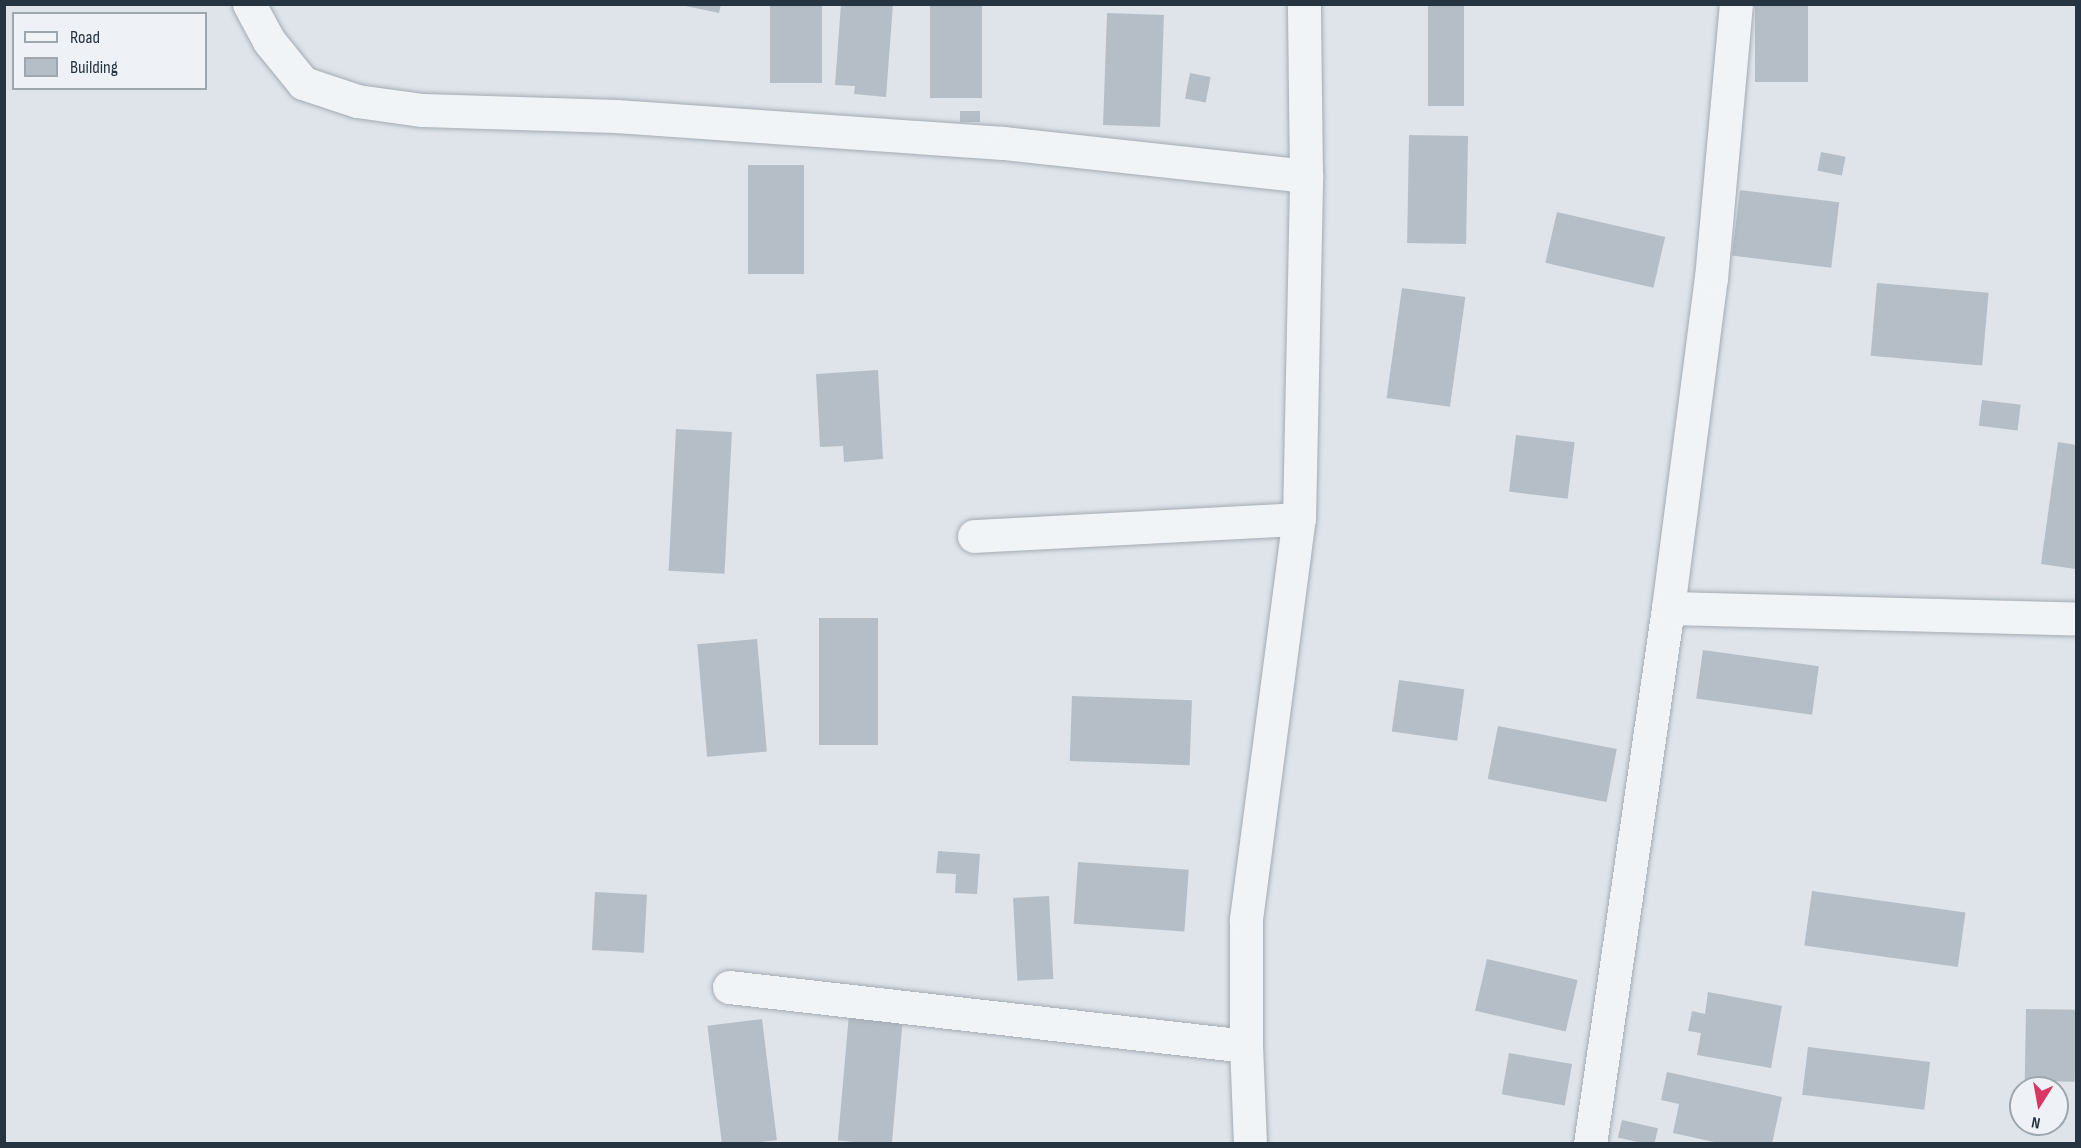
<!DOCTYPE html>
<style>
body{margin:0}
#map{position:relative;width:2081px;height:1148px;overflow:hidden;background:#dee4e9;font-family:"Sofia Sans Condensed",sans-serif}
div>[style]{position:absolute}
.building>*{inset:0;background:#b5bec6;transform-origin:0 0}
.roads{filter:drop-shadow(0 0 2px #a3abb3) drop-shadow(0 0 2px #a3abb3)}
.minor>*{height:33px;margin:-16.5px;padding:0 16.5px;transform-origin:16.5px;border-radius:16.5px;background:#f1f4f7}
span{translate:-50% -50%;white-space:nowrap;text-align:center;line-height:1.15;-webkit-text-stroke:6px #eef2f6;paint-order:stroke}
.frame{position:absolute;inset:0;border:6px solid #263341;pointer-events:none}
.legend{position:absolute;left:12px;top:12px;width:195px;height:78px;box-sizing:border-box;background:#eef2f6;border:2px solid #9ea6ae;margin:0;padding:8px 10px;list-style:none;font-size:18px;color:#263341}
.legend li{display:flex;align-items:center;gap:12px;height:30px}
.legend b{width:30px;border:2px solid #9ea6ae}
.north{position:absolute;left:2009px;top:1076px;width:60px;height:60px;box-sizing:border-box;background:#eef2f6;border:2px solid #9ea6ae;border-radius:50%;rotate:191deg;font-size:16px;font-weight:700;line-height:24px;text-align:center;color:#263341}
.north::after{content:'';display:block;margin:auto;width:21px;height:27px;background:#da3664;clip-path:polygon(50% 0,100% 100%,50% 72%,0 100%)}
</style>
<div id="map">
<div class="building">
<div style="clip-path:polygon(676px 4px,721px 4px,719px 13px)"></div>
<div style="left:770px;top:4px;width:52px;height:79px"></div>
<div style="clip-path:polygon(841px 4px,893px 4px,886px 97px,854px 94px,855px 86px,835px 85px)"></div>
<div style="left:930px;top:4px;width:52px;height:94px"></div>
<div style="left:1428px;top:4px;width:36px;height:102px"></div>
<div style="left:1755px;top:4px;width:53px;height:78px"></div>
<div style="left:1107px;top:13px;width:57px;height:112px;rotate:2deg"></div>
<div style="left:1190px;top:73px;width:21px;height:26px;rotate:11deg"></div>
<div style="left:960px;top:111px;width:20px;height:11px"></div>
<div style="left:1409px;top:135px;width:59px;height:108px;rotate:1deg"></div>
<div style="left:1821px;top:152px;width:25px;height:19px;rotate:11deg"></div>
<div style="left:748px;top:165px;width:56px;height:109px"></div>
<div style="left:1740px;top:190px;width:100px;height:66px;rotate:7deg"></div>
<div style="left:1557px;top:212px;width:111px;height:52px;rotate:13deg"></div>
<div style="left:1877px;top:283px;width:112px;height:73px;rotate:5deg"></div>
<div style="left:1402px;top:288px;width:64px;height:111px;rotate:8deg"></div>
<div style="clip-path:polygon(878px 370px,883px 459px,844px 462px,843px 446px,820px 447px,816px 374px)"></div>
<div style="left:1982px;top:400px;width:39px;height:26px;rotate:7deg"></div>
<div style="left:676px;top:429px;width:56px;height:142px;rotate:3deg"></div>
<div style="left:1516px;top:435px;width:59px;height:57px;rotate:7deg"></div>
<div style="clip-path:polygon(2058px 442px,2076px 445px,2076px 569px,2041px 564px)"></div>
<div style="left:819px;top:618px;width:59px;height:127px"></div>
<div style="left:757px;top:639px;width:113px;height:60px;rotate:85deg"></div>
<div style="left:1703px;top:650px;width:117px;height:49px;rotate:8deg"></div>
<div style="left:1399px;top:680px;width:66px;height:52px;rotate:8deg"></div>
<div style="left:1072px;top:696px;width:120px;height:65px;rotate:2deg"></div>
<div style="left:1498px;top:726px;width:121px;height:54px;rotate:11deg"></div>
<div style="clip-path:polygon(938px 851px,980px 854px,977px 894px,955px 893px,956px 874px,936px 873px)"></div>
<div style="left:1078px;top:862px;width:111px;height:62px;rotate:4deg"></div>
<div style="left:1812px;top:891px;width:155px;height:55px;rotate:8deg"></div>
<div style="left:595px;top:892px;width:52px;height:58px;rotate:3deg"></div>
<div style="left:1049px;top:896px;width:83px;height:36px;rotate:87deg"></div>
<div style="left:1487px;top:959px;width:93px;height:53px;rotate:13deg"></div>
<div style="clip-path:polygon(1708px 992px,1782px 1006px,1771px 1068px,1697px 1055px,1701px 1033px,1688px 1031px,1692px 1011px,1705px 1014px)"></div>
<div style="left:2026px;top:1009px;width:50px;height:72px;rotate:1deg"></div>
<div style="left:849px;top:1014px;width:54px;height:127px;rotate:5deg"></div>
<div style="left:762px;top:1019px;width:122px;height:55px;rotate:83deg"></div>
<div style="left:1808px;top:1047px;width:123px;height:48px;rotate:7deg"></div>
<div style="left:1509px;top:1053px;width:64px;height:42px;rotate:10deg"></div>
<div style="clip-path:polygon(1667px 1072px,1782px 1097px,1772px 1144px,1723px 1144px,1673px 1133px,1679px 1104px,1661px 1100px)"></div>
<div style="left:1622px;top:1120px;width:37px;height:18px;rotate:13deg"></div>
</div>
<div class="roads">
<div class="minor">
<div style="left:249px;top:4px;width:42px;rotate:61.6deg"></div>
<div style="left:269px;top:41px;width:54px;rotate:51deg"></div>
<div style="left:303px;top:83px;width:57px;rotate:18.4deg"></div>
<div style="left:357px;top:101px;width:66px;rotate:7.9deg"></div>
<div style="left:422px;top:110px;width:194px;rotate:1.8deg"></div>
<div style="left:616px;top:116px;width:388px;rotate:4deg"></div>
<div style="left:1003px;top:143px;width:305px;rotate:6.2deg"></div>
<div style="left:974px;top:536px;width:325px;rotate:-3deg"></div>
<div style="left:1668px;top:608px;width:333px;rotate:-82.6deg"></div>
<div style="left:1711px;top:278px;width:275px;rotate:-84.8deg"></div>
<div style="left:729px;top:987px;width:520px;rotate:6.51deg"></div>
<div style="left:1250px;top:1144px;width:98px;rotate:-92.3deg"></div>
<div style="left:1246px;top:1046px;width:127px;rotate:-90deg"></div>
<div style="left:1246px;top:919px;width:403px;rotate:-82.5deg"></div>
<div style="left:1299px;top:519px;width:343px;rotate:-88.8deg"></div>
<div style="left:1306px;top:176px;width:172px;rotate:-90.7deg"></div>
<div style="left:1590px;top:1144px;width:542px;rotate:-81.72deg"></div>
<div style="left:1668px;top:608px;width:408px;rotate:1.5deg"></div>
</div>
</div>
<div class="frame"></div>
<ul class="legend">
<li><b style="height:8px;background:#f1f4f7"></b>Road</li>
<li><b style="height:16px;background:#b5bec6"></b>Building</li>
</ul>
<div class="north">N</div>
</div>
